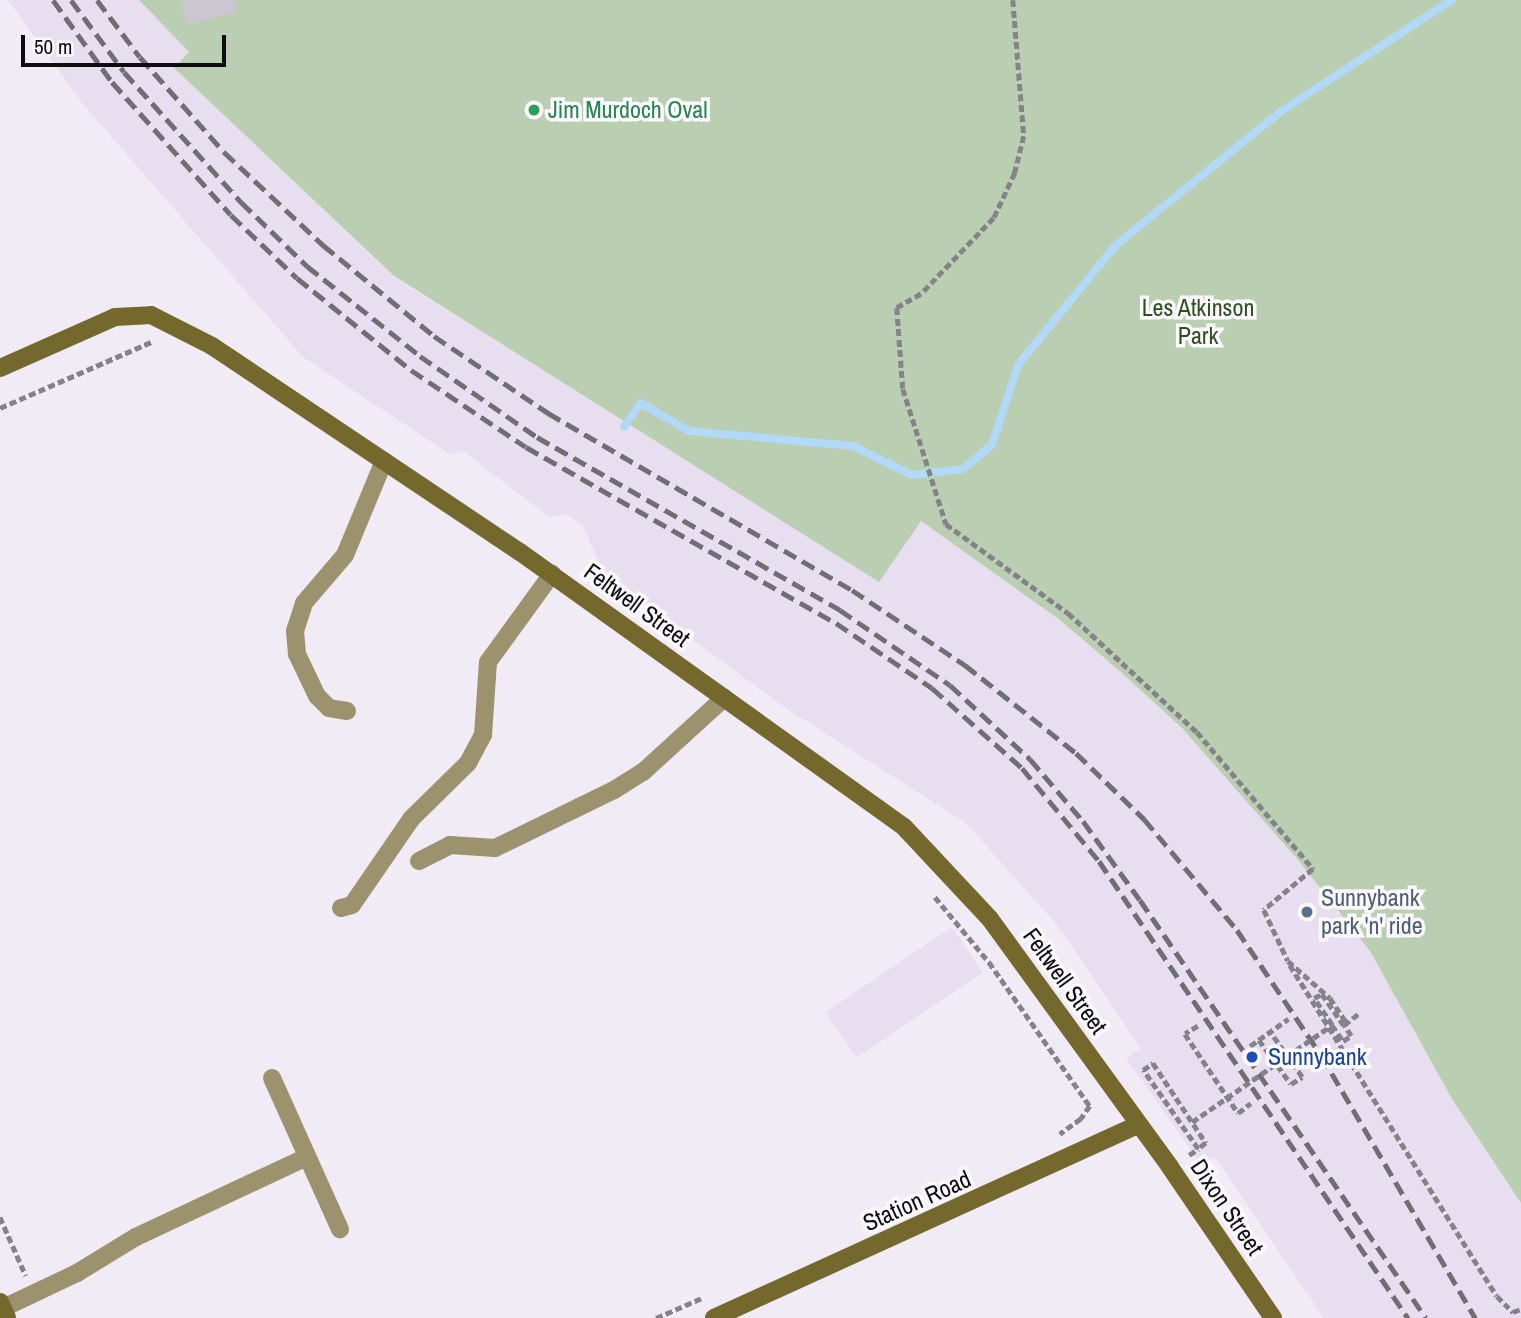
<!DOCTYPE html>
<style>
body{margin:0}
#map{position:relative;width:1521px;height:1318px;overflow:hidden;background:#f0ebf5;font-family:"Archivo Narrow",sans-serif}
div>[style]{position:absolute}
.built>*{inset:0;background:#e7dff0;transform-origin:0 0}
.green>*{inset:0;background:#baceb2}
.stream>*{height:8px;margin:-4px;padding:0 4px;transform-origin:4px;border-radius:4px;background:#b2d9f7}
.building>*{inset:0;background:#cbc6d0}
.path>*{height:4.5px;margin-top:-2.25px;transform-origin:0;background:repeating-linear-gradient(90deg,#858289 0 7px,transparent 0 10.5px)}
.street>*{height:18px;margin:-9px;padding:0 9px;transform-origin:9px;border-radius:9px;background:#9c936e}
.secondary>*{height:18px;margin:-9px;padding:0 9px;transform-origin:9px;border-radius:9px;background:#75682d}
.rail>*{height:5px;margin-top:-2.5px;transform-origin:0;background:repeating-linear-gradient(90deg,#706d73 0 14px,transparent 0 21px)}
.path-bridge>*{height:4.5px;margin-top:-2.25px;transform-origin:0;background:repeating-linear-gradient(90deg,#858289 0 7px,transparent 0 10.5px)}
.dots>*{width:19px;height:19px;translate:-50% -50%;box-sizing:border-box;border:4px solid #fbf9fe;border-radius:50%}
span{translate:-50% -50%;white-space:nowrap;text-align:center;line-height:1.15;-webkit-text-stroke:7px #fbf9fe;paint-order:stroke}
.leisure-label{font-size:24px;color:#27864d}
.left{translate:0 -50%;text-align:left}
.park-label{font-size:24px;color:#2d501d}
.street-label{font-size:24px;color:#0e0c10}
.service-label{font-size:24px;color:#4e5e75}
.transit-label{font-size:24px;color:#164399}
.scale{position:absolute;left:21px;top:35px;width:205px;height:32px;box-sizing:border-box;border:4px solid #0e0c10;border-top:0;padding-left:9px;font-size:21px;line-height:24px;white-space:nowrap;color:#0e0c10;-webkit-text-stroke:5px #fbf9fe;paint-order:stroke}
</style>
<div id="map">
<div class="built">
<div style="clip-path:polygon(8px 0,139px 0,189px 52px,174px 68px,394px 277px,879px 581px,921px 520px,1060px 620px,1122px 673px,1182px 728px,1299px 861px,1370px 951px,1452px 1099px,1521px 1203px,1521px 1318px,1324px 1318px,1215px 1157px,1202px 1166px,1126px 1058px,1141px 1048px,1057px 925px,966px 823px,784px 707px,605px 575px,582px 524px,565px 514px,549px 517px,462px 450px,451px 455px,303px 357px,82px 103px)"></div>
<div style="left:952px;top:927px;width:55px;height:152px;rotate:56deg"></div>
</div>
<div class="green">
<div style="clip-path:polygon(139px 0,1521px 0,1521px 1203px,1452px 1099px,1370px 951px,1299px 861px,1182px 728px,1122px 673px,1060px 620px,921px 521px,879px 582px,394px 276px,174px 68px,189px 52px)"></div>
</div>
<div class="stream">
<div style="left:624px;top:427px;width:29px;rotate:-55deg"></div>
<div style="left:641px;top:403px;width:56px;rotate:30.3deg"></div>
<div style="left:689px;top:431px;width:165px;rotate:5.2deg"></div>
<div style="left:853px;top:446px;width:66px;rotate:26.2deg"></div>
<div style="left:912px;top:475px;width:51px;rotate:-6.7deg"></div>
<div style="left:963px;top:469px;width:38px;rotate:-40deg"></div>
<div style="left:992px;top:445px;width:84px;rotate:-72deg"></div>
<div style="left:1018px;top:365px;width:155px;rotate:-50.8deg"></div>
<div style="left:1116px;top:245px;width:211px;rotate:-39deg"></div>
<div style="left:1280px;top:112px;width:205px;rotate:-33.1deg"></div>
</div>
<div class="building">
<div style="clip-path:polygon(181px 0,234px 0,238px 12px,187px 25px)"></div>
</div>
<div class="path">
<div style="left:1013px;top:0;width:136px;rotate:85.4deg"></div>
<div style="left:1024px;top:136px;width:38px;rotate:104deg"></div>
<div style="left:1015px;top:173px;width:50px;rotate:115deg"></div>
<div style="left:994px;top:218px;width:105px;rotate:133.8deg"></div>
<div style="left:921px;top:294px;width:28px;rotate:150deg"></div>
<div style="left:897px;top:308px;width:81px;rotate:85.8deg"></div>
<div style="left:903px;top:389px;width:142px;rotate:72.3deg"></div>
<div style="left:946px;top:524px;width:151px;rotate:36.1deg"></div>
<div style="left:1068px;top:613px;width:176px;rotate:42.7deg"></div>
<div style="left:1197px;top:732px;width:180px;rotate:49.7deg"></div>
<div style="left:1313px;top:869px;width:64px;rotate:140.1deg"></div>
<div style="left:1264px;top:910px;width:56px;rotate:64.8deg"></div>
<div style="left:1288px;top:961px;width:56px;rotate:41.4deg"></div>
<div style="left:1330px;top:998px;width:30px;rotate:56deg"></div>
<div style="left:0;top:408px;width:167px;rotate:-23.6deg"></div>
<div style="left:935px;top:897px;width:85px;rotate:50.3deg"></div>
<div style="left:989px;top:962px;width:176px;rotate:55deg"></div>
<div style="left:1090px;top:1106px;width:16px;rotate:125deg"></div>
<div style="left:1081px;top:1119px;width:26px;rotate:144deg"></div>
<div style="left:1290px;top:965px;width:390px;rotate:58deg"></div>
<div style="left:1497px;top:1296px;width:23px;rotate:45deg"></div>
<div style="left:1513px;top:1312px;width:9px;rotate:-21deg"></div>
<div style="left:1332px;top:1025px;width:32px;rotate:-124deg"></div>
<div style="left:1314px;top:998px;width:9px;rotate:-27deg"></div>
<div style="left:1322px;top:994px;width:38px;rotate:55deg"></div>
<div style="left:1344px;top:1025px;width:18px;rotate:-38deg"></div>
<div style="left:1198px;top:1026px;width:15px;rotate:148deg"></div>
<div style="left:1185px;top:1034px;width:95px;rotate:56.1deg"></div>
<div style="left:1238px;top:1113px;width:16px;rotate:-38deg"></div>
<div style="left:1259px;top:1040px;width:54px;rotate:54deg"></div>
<div style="left:1291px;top:1084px;width:13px;rotate:-32deg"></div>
<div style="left:1302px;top:1077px;width:55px;rotate:-125.4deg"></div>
<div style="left:1343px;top:1041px;width:9px;rotate:-32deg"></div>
<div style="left:1351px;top:1036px;width:13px;rotate:-122deg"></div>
<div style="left:1250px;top:1046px;width:47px;rotate:-35.4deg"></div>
<div style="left:1189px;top:1155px;width:11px;rotate:-34deg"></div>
<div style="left:1198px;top:1149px;width:96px;rotate:-124.8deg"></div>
<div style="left:1143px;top:1070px;width:12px;rotate:-35deg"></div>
<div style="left:1153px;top:1063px;width:96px;rotate:56.5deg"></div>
<div style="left:1206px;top:1143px;width:10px;rotate:143deg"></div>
<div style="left:0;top:1217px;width:64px;rotate:66.2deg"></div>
<div style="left:656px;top:1318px;width:50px;rotate:-23.5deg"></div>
</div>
<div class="street">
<div style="left:347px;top:711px;width:18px;rotate:-171deg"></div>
<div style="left:329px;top:708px;width:17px;rotate:-135deg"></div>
<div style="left:317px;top:696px;width:47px;rotate:-115.5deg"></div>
<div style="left:297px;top:654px;width:23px;rotate:-95deg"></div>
<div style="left:295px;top:631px;width:29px;rotate:-72deg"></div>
<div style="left:304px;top:603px;width:63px;rotate:-49.5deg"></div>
<div style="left:345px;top:555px;width:102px;rotate:-67.5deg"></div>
<div style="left:419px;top:861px;width:35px;rotate:-27deg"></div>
<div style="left:450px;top:845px;width:45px;rotate:3.8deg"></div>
<div style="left:495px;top:848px;width:132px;rotate:-26deg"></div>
<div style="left:614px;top:790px;width:34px;rotate:-32deg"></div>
<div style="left:643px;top:772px;width:110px;rotate:-42.4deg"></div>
<div style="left:341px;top:908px;width:11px;rotate:-15deg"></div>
<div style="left:352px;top:905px;width:104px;rotate:-55.5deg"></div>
<div style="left:411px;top:819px;width:80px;rotate:-44.5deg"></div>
<div style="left:468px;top:763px;width:32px;rotate:-62deg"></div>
<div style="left:483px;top:735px;width:73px;rotate:-86.1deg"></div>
<div style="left:488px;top:662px;width:109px;rotate:-54deg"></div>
<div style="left:272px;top:1078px;width:166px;rotate:65.8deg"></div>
<div style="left:3px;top:1308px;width:82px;rotate:-25.3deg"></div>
<div style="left:77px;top:1273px;width:69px;rotate:-31.4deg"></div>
<div style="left:136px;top:1237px;width:189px;rotate:-25.1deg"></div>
</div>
<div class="secondary">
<div style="left:0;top:368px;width:126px;rotate:-23.9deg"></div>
<div style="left:115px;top:317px;width:36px;rotate:-3deg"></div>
<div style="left:151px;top:315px;width:68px;rotate:26.9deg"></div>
<div style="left:212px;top:346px;width:371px;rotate:33.8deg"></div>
<div style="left:520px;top:552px;width:472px;rotate:35.6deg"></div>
<div style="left:904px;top:827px;width:126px;rotate:46.9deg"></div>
<div style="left:990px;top:919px;width:306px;rotate:54deg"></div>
<div style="left:1170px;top:1167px;width:183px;rotate:55.7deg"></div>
<div style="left:0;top:1302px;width:17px;rotate:66deg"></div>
<div style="left:714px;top:1318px;width:466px;rotate:-24.5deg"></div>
</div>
<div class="rail">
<div style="left:53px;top:0;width:101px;rotate:54.3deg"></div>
<div style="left:112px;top:82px;width:178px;rotate:48.2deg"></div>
<div style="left:231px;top:215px;width:91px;rotate:43.7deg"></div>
<div style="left:297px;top:278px;width:146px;rotate:38.9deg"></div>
<div style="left:411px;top:370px;width:138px;rotate:33.8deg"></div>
<div style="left:526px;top:447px;width:356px;rotate:29.6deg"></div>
<div style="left:836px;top:623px;width:116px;rotate:34.1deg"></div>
<div style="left:932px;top:688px;width:120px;rotate:41.6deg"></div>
<div style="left:1022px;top:768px;width:121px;rotate:50.4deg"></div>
<div style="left:1099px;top:861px;width:552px;rotate:55.94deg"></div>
<div style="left:71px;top:0;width:89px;rotate:53.6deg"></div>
<div style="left:124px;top:72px;width:175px;rotate:48deg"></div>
<div style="left:241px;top:202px;width:92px;rotate:44.1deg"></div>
<div style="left:307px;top:266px;width:144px;rotate:38.5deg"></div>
<div style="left:420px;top:356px;width:142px;rotate:34.7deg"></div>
<div style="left:537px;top:437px;width:349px;rotate:29.7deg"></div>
<div style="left:840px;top:610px;width:133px;rotate:34.3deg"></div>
<div style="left:950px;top:685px;width:109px;rotate:42.8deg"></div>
<div style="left:1030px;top:759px;width:82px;rotate:49.5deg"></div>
<div style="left:1083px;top:821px;width:97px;rotate:54.2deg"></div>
<div style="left:1140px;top:900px;width:506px;rotate:55.62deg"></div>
<div style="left:97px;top:0;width:71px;rotate:53deg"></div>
<div style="left:140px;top:57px;width:127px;rotate:48.5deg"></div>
<div style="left:224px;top:152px;width:136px;rotate:43.2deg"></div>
<div style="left:323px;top:245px;width:144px;rotate:39.3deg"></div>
<div style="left:434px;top:336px;width:138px;rotate:34deg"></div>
<div style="left:548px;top:413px;width:352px;rotate:30.2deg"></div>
<div style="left:852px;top:590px;width:136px;rotate:33.6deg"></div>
<div style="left:965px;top:665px;width:142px;rotate:38.4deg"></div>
<div style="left:1076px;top:753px;width:95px;rotate:44.1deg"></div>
<div style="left:1144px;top:819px;width:145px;rotate:50deg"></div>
<div style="left:1237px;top:930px;width:151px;rotate:56.1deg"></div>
<div style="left:1321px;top:1055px;width:305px;rotate:59.6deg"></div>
</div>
<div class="path-bridge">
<div style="left:1192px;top:1122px;width:170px;rotate:-34.7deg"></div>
<div style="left:1332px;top:1025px;width:19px;rotate:55deg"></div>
</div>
<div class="dots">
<div style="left:534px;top:110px;background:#2e9e5b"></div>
<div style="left:1307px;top:912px;background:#5c6f8a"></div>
<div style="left:1252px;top:1057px;background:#1a4fb4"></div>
</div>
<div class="leisure-label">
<span class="left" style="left:548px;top:110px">Jim Murdoch Oval</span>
</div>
<div class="park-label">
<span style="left:1198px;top:322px">Les Atkinson<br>Park</span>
</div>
<div class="street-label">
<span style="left:637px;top:605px;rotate:36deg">Feltwell Street</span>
<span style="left:1065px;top:981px;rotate:54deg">Feltwell Street</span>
<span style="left:917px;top:1201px;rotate:-24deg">Station Road</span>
<span style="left:1227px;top:1207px;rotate:56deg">Dixon Street</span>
</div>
<div class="service-label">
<span class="left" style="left:1321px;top:912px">Sunnybank<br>park 'n' ride</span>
</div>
<div class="transit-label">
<span class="left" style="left:1268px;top:1057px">Sunnybank</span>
</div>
<div class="scale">50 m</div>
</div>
